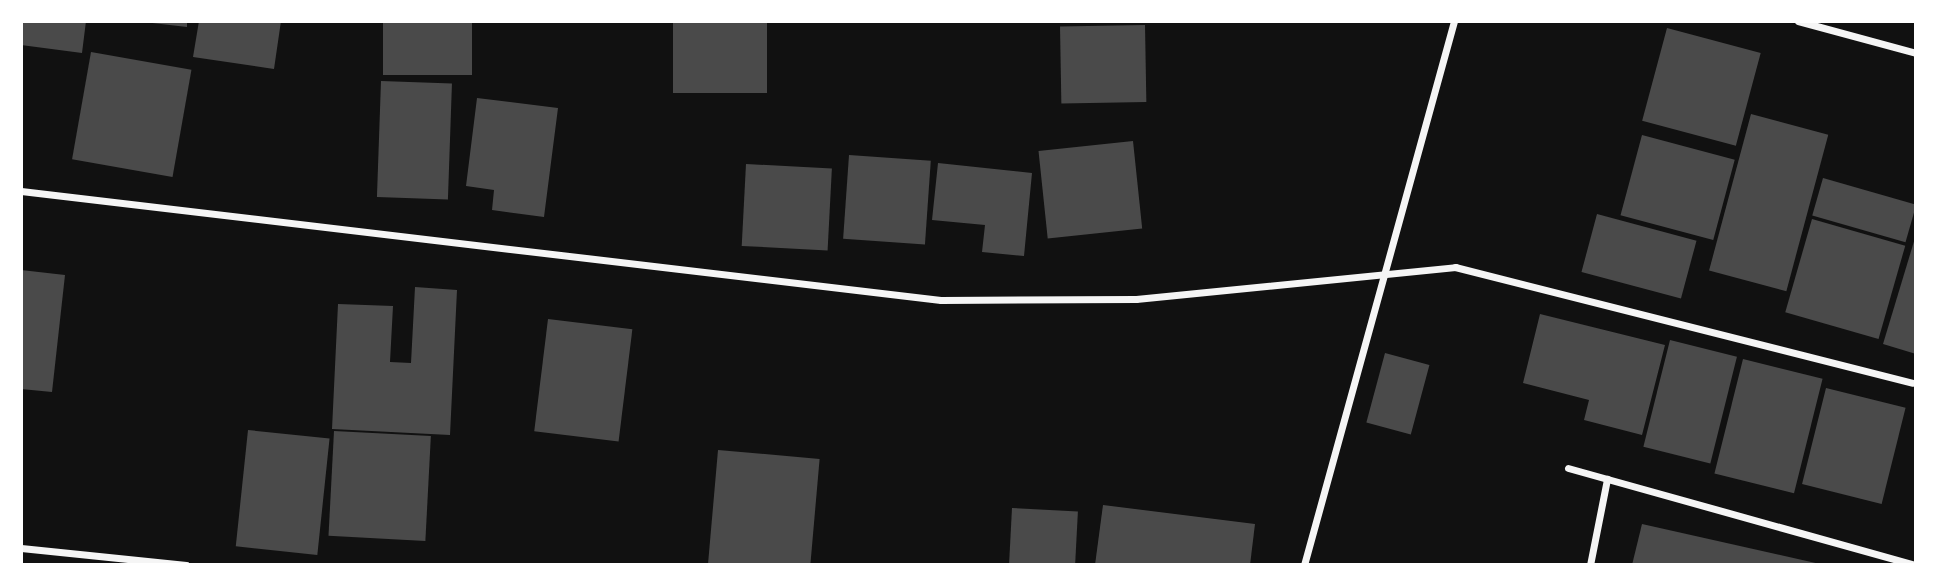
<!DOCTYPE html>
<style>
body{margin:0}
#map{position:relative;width:1937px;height:586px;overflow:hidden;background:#111;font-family:Signika,sans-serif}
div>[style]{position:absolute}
.building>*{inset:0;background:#4a4a4a;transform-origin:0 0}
.minor>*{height:7px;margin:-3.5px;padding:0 3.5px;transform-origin:3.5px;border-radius:3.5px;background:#f5f5f5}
span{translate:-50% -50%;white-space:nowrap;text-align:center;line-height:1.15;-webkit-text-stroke:6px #fff;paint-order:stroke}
.frame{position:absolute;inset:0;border:23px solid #fff;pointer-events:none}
</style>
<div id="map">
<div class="building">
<div style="clip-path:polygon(21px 21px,86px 21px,82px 53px,21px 45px)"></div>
<div style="clip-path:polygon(135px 21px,187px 21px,187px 27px)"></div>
<div style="clip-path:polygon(199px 21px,281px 21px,274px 69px,193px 57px)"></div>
<div style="left:383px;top:21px;width:89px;height:54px"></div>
<div style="left:673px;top:21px;width:94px;height:72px"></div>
<div style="left:1145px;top:25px;width:77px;height:85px;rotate:89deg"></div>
<div style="left:1667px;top:28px;width:97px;height:96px;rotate:15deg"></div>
<div style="left:91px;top:52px;width:102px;height:109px;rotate:10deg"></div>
<div style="left:381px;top:81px;width:71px;height:116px;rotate:2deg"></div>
<div style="clip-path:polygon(477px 98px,558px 108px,544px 217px,492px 210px,494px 190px,466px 186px)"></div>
<div style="left:1751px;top:114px;width:80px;height:162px;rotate:15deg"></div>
<div style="left:1642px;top:135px;width:96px;height:83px;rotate:15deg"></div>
<div style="left:1133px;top:141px;width:88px;height:95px;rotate:84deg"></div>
<div style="left:849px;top:155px;width:82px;height:84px;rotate:4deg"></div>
<div style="clip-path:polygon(938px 163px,1032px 173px,1024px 256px,982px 252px,985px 225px,932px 220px)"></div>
<div style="left:746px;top:164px;width:86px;height:82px;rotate:3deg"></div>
<div style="left:1823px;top:178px;width:97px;height:39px;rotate:16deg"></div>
<div style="left:1597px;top:214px;width:103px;height:60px;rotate:15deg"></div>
<div style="left:1812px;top:219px;width:97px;height:97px;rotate:16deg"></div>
<div style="clip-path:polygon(1915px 238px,1916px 239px,1916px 354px,1883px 344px)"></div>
<div style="clip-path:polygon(21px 270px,65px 275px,52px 392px,21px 389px)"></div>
<div style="clip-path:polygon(415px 287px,457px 290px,450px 435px,332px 429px,338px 304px,393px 306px,390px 362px,411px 363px)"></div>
<div style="clip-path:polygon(1540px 314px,1665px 345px,1642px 435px,1584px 420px,1589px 400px,1523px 383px)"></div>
<div style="left:548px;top:319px;width:85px;height:113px;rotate:7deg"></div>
<div style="left:1670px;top:340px;width:69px;height:110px;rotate:14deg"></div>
<div style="left:1385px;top:353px;width:46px;height:72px;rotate:15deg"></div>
<div style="left:1743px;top:359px;width:82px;height:118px;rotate:14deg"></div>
<div style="left:1826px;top:388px;width:82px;height:99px;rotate:14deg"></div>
<div style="left:248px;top:430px;width:82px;height:117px;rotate:6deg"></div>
<div style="left:334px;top:431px;width:97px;height:105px;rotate:3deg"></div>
<div style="left:718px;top:450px;width:102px;height:116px;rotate:5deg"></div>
<div style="clip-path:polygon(1103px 505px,1255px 524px,1250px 565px,1095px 565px)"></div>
<div style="left:1012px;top:508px;width:66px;height:57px;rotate:3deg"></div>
<div style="clip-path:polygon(1642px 524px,1820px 564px,1820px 565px,1632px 565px)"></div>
</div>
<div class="minor">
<div style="left:1798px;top:21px;width:122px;rotate:15.2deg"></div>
<div style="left:21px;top:191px;width:926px;rotate:6.76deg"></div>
<div style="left:941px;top:300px;width:195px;rotate:-0.3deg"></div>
<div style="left:1136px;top:299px;width:321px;rotate:-5.7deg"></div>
<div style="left:1455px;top:267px;width:472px;rotate:14.2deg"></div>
<div style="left:1568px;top:468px;width:360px;rotate:15.6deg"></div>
<div style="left:21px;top:548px;width:166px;rotate:5.9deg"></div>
<div style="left:1304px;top:565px;width:564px;rotate:-74.58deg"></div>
<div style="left:1590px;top:565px;width:88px;rotate:-78.8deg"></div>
</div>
<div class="frame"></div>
</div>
